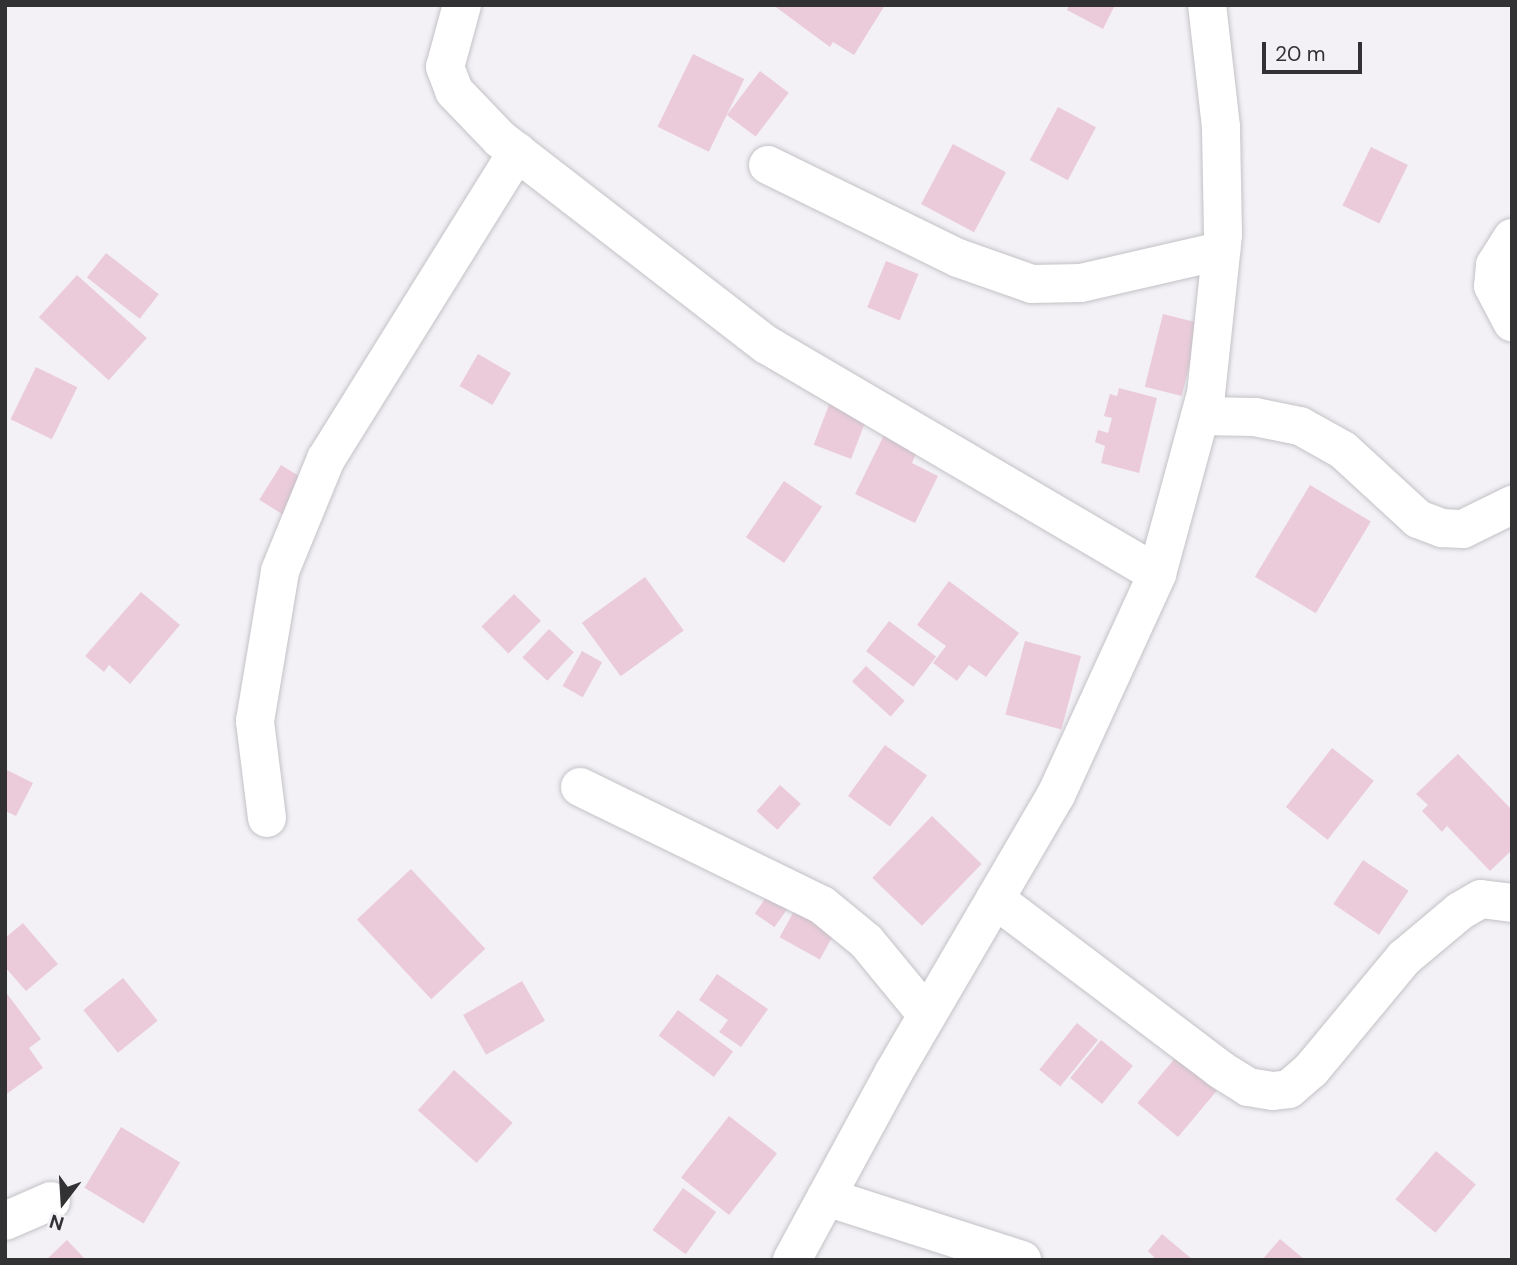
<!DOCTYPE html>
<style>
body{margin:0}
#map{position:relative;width:1517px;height:1265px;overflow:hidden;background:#f3f1f6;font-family:"DM Sans",sans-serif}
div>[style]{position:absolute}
.building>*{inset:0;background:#ebcbd9;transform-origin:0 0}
.roads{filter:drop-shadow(0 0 2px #c3c2c6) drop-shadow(0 0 2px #c3c2c6)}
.minor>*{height:38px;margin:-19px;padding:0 19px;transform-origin:19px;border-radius:19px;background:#fff}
span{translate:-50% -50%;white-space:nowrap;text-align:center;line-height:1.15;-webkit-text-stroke:5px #f3f1f6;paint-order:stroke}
.frame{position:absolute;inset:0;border:7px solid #323133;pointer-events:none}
.north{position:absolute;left:28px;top:1167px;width:70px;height:70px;-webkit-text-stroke:5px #f3f1f6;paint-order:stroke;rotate:197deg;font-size:19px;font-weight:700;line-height:28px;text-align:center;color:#323133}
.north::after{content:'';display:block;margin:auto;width:24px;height:32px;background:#323133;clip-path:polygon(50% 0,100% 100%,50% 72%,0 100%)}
.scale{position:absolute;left:1262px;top:42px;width:100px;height:32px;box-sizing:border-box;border:4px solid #323133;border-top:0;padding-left:9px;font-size:21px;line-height:24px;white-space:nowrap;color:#323133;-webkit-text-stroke:5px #f3f1f6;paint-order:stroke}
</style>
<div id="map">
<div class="building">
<div style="clip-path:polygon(773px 5px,885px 5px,854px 55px,833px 42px,830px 47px)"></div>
<div style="clip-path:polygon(1069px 5px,1115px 5px,1103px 29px,1067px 10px)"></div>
<div style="left:693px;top:54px;width:57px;height:81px;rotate:26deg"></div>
<div style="left:760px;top:71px;width:36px;height:55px;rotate:37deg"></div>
<div style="left:1058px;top:107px;width:43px;height:60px;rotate:28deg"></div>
<div style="left:953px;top:144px;width:60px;height:68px;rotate:28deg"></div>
<div style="left:1371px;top:147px;width:41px;height:65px;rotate:26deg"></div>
<div style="left:106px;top:253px;width:67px;height:31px;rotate:38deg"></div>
<div style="left:886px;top:261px;width:35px;height:50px;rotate:22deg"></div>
<div style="left:77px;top:275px;width:94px;height:57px;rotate:42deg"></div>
<div style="left:1163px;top:314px;width:38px;height:75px;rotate:14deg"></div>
<div style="left:478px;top:354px;width:38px;height:37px;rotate:30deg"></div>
<div style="left:36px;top:367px;width:46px;height:58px;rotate:26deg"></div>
<div style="left:837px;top:384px;width:40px;height:65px;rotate:21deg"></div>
<div style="clip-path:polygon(1119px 388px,1157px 398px,1139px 473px,1101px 463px,1105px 446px,1095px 442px,1098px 430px,1108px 433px,1112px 418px,1104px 416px,1110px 394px,1117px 396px)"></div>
<div style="clip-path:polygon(884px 435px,917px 451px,912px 463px,938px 476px,915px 523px,855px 494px)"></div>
<div style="left:281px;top:465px;width:52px;height:41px;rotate:32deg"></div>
<div style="left:784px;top:481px;width:46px;height:68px;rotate:34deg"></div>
<div style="left:1310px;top:485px;width:71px;height:107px;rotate:31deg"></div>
<div style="left:645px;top:577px;width:66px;height:78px;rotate:54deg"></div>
<div style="clip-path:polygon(949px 581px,1019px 633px,986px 677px,969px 665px,957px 681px,933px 663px,946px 646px,917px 625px)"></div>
<div style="clip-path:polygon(141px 592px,180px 625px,130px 684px,109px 665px,104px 672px,85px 656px)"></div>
<div style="left:514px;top:594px;width:38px;height:46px;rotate:45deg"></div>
<div style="left:889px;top:621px;width:59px;height:38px;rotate:37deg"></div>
<div style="left:549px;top:629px;width:34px;height:39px;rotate:43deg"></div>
<div style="left:1025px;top:641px;width:58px;height:76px;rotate:15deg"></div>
<div style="left:582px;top:651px;width:23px;height:40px;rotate:29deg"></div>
<div style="left:866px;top:666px;width:52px;height:21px;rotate:42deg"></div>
<div style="left:885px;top:745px;width:52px;height:63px;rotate:36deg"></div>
<div style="left:1332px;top:748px;width:53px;height:75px;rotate:38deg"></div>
<div style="clip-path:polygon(1458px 754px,1512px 810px,1512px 850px,1490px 871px,1447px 826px,1442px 832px,1422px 811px,1428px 805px,1416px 794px)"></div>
<div style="clip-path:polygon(5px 769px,33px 783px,16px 816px,5px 811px)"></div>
<div style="left:780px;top:785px;width:28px;height:35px;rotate:42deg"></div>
<div style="left:932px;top:816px;width:69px;height:86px;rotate:44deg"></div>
<div style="left:1363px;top:860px;width:55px;height:53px;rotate:34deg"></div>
<div style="left:411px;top:869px;width:109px;height:74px;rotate:47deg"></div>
<div style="left:772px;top:889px;width:24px;height:30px;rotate:35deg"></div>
<div style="left:798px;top:904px;width:46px;height:38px;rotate:29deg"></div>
<div style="clip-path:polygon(23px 923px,58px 964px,26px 991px,5px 967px,5px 938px)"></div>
<div style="clip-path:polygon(717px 974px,768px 1009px,741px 1047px,719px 1032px,728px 1020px,699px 1000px)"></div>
<div style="left:123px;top:978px;width:55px;height:51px;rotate:51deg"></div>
<div style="left:522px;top:981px;width:46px;height:68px;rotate:60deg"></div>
<div style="clip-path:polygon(5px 991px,41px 1039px,29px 1048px,43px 1068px,5px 1095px)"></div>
<div style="left:678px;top:1010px;width:69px;height:32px;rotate:37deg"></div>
<div style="left:1077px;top:1023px;width:27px;height:60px;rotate:39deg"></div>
<div style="left:1101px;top:1040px;width:41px;height:49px;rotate:39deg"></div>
<div style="left:1176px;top:1057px;width:53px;height:60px;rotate:40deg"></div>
<div style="left:454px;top:1070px;width:79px;height:54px;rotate:42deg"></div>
<div style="left:729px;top:1116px;width:61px;height:78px;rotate:38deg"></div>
<div style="left:121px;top:1127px;width:69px;height:71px;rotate:31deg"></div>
<div style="left:1436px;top:1151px;width:52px;height:63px;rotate:40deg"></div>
<div style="left:683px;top:1188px;width:41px;height:52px;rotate:36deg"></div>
<div style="clip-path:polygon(1162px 1234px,1193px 1260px,1152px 1260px,1154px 1257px,1148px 1251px)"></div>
<div style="clip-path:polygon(1280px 1239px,1305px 1260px,1262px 1260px)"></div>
<div style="clip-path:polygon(67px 1240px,86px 1260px,46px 1260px)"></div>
</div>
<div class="roads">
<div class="minor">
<div style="left:462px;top:5px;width:64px;rotate:105.3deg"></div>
<div style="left:445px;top:67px;width:26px;rotate:69deg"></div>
<div style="left:454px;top:91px;width:66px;rotate:46.2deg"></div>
<div style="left:500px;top:139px;width:337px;rotate:37.7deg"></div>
<div style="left:767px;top:345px;width:452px;rotate:30.4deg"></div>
<div style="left:768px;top:165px;width:212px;rotate:26.1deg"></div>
<div style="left:958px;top:258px;width:78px;rotate:19.4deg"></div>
<div style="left:1032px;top:284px;width:49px;rotate:-1.2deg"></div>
<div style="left:1081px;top:283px;width:144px;rotate:-12.9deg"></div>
<div style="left:1512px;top:238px;width:32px;rotate:122deg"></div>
<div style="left:1495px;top:265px;width:21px;rotate:95deg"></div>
<div style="left:1493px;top:286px;width:41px;rotate:62.2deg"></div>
<div style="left:1200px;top:416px;width:55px;rotate:1deg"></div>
<div style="left:1255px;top:417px;width:46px;rotate:11.3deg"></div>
<div style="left:1300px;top:426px;width:49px;rotate:29.2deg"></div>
<div style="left:1343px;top:450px;width:102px;rotate:42.6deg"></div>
<div style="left:1418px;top:519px;width:26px;rotate:21deg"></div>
<div style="left:1442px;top:528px;width:21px;rotate:3deg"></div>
<div style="left:1463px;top:529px;width:55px;rotate:-26.1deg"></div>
<div style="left:580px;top:787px;width:269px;rotate:26deg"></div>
<div style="left:822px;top:905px;width:57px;rotate:39.3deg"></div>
<div style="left:866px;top:941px;width:96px;rotate:50.5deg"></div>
<div style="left:267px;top:818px;width:98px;rotate:-97.1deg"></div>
<div style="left:255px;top:721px;width:152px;rotate:-80.5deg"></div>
<div style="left:280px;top:571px;width:121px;rotate:-67.7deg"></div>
<div style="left:326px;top:459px;width:362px;rotate:-58.1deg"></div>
<div style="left:995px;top:899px;width:283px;rotate:37.1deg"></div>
<div style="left:1221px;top:1070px;width:32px;rotate:32deg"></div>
<div style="left:1248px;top:1087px;width:25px;rotate:9deg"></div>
<div style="left:1273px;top:1091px;width:16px;rotate:-7deg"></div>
<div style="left:1289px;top:1089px;width:29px;rotate:-41deg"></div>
<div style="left:1311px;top:1070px;width:146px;rotate:-50.3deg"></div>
<div style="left:1404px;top:958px;width:73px;rotate:-40deg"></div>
<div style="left:1460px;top:911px;width:24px;rotate:-30deg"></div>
<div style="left:1481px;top:899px;width:31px;rotate:7deg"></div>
<div style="left:826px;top:1197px;width:206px;rotate:17.8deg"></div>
<div style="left:5px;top:1221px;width:50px;rotate:-23.5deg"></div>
<div style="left:792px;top:1260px;width:214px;rotate:-61.5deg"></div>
<div style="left:894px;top:1072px;width:321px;rotate:-59.7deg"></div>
<div style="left:1056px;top:795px;width:243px;rotate:-65.4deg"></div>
<div style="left:1157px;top:574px;width:187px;rotate:-74.8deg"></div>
<div style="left:1206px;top:394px;width:161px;rotate:-83.9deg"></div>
<div style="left:1223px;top:234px;width:107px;rotate:-91.1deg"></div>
<div style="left:1221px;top:127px;width:123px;rotate:-96.5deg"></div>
</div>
</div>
<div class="frame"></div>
<div class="north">N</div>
<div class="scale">20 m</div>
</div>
